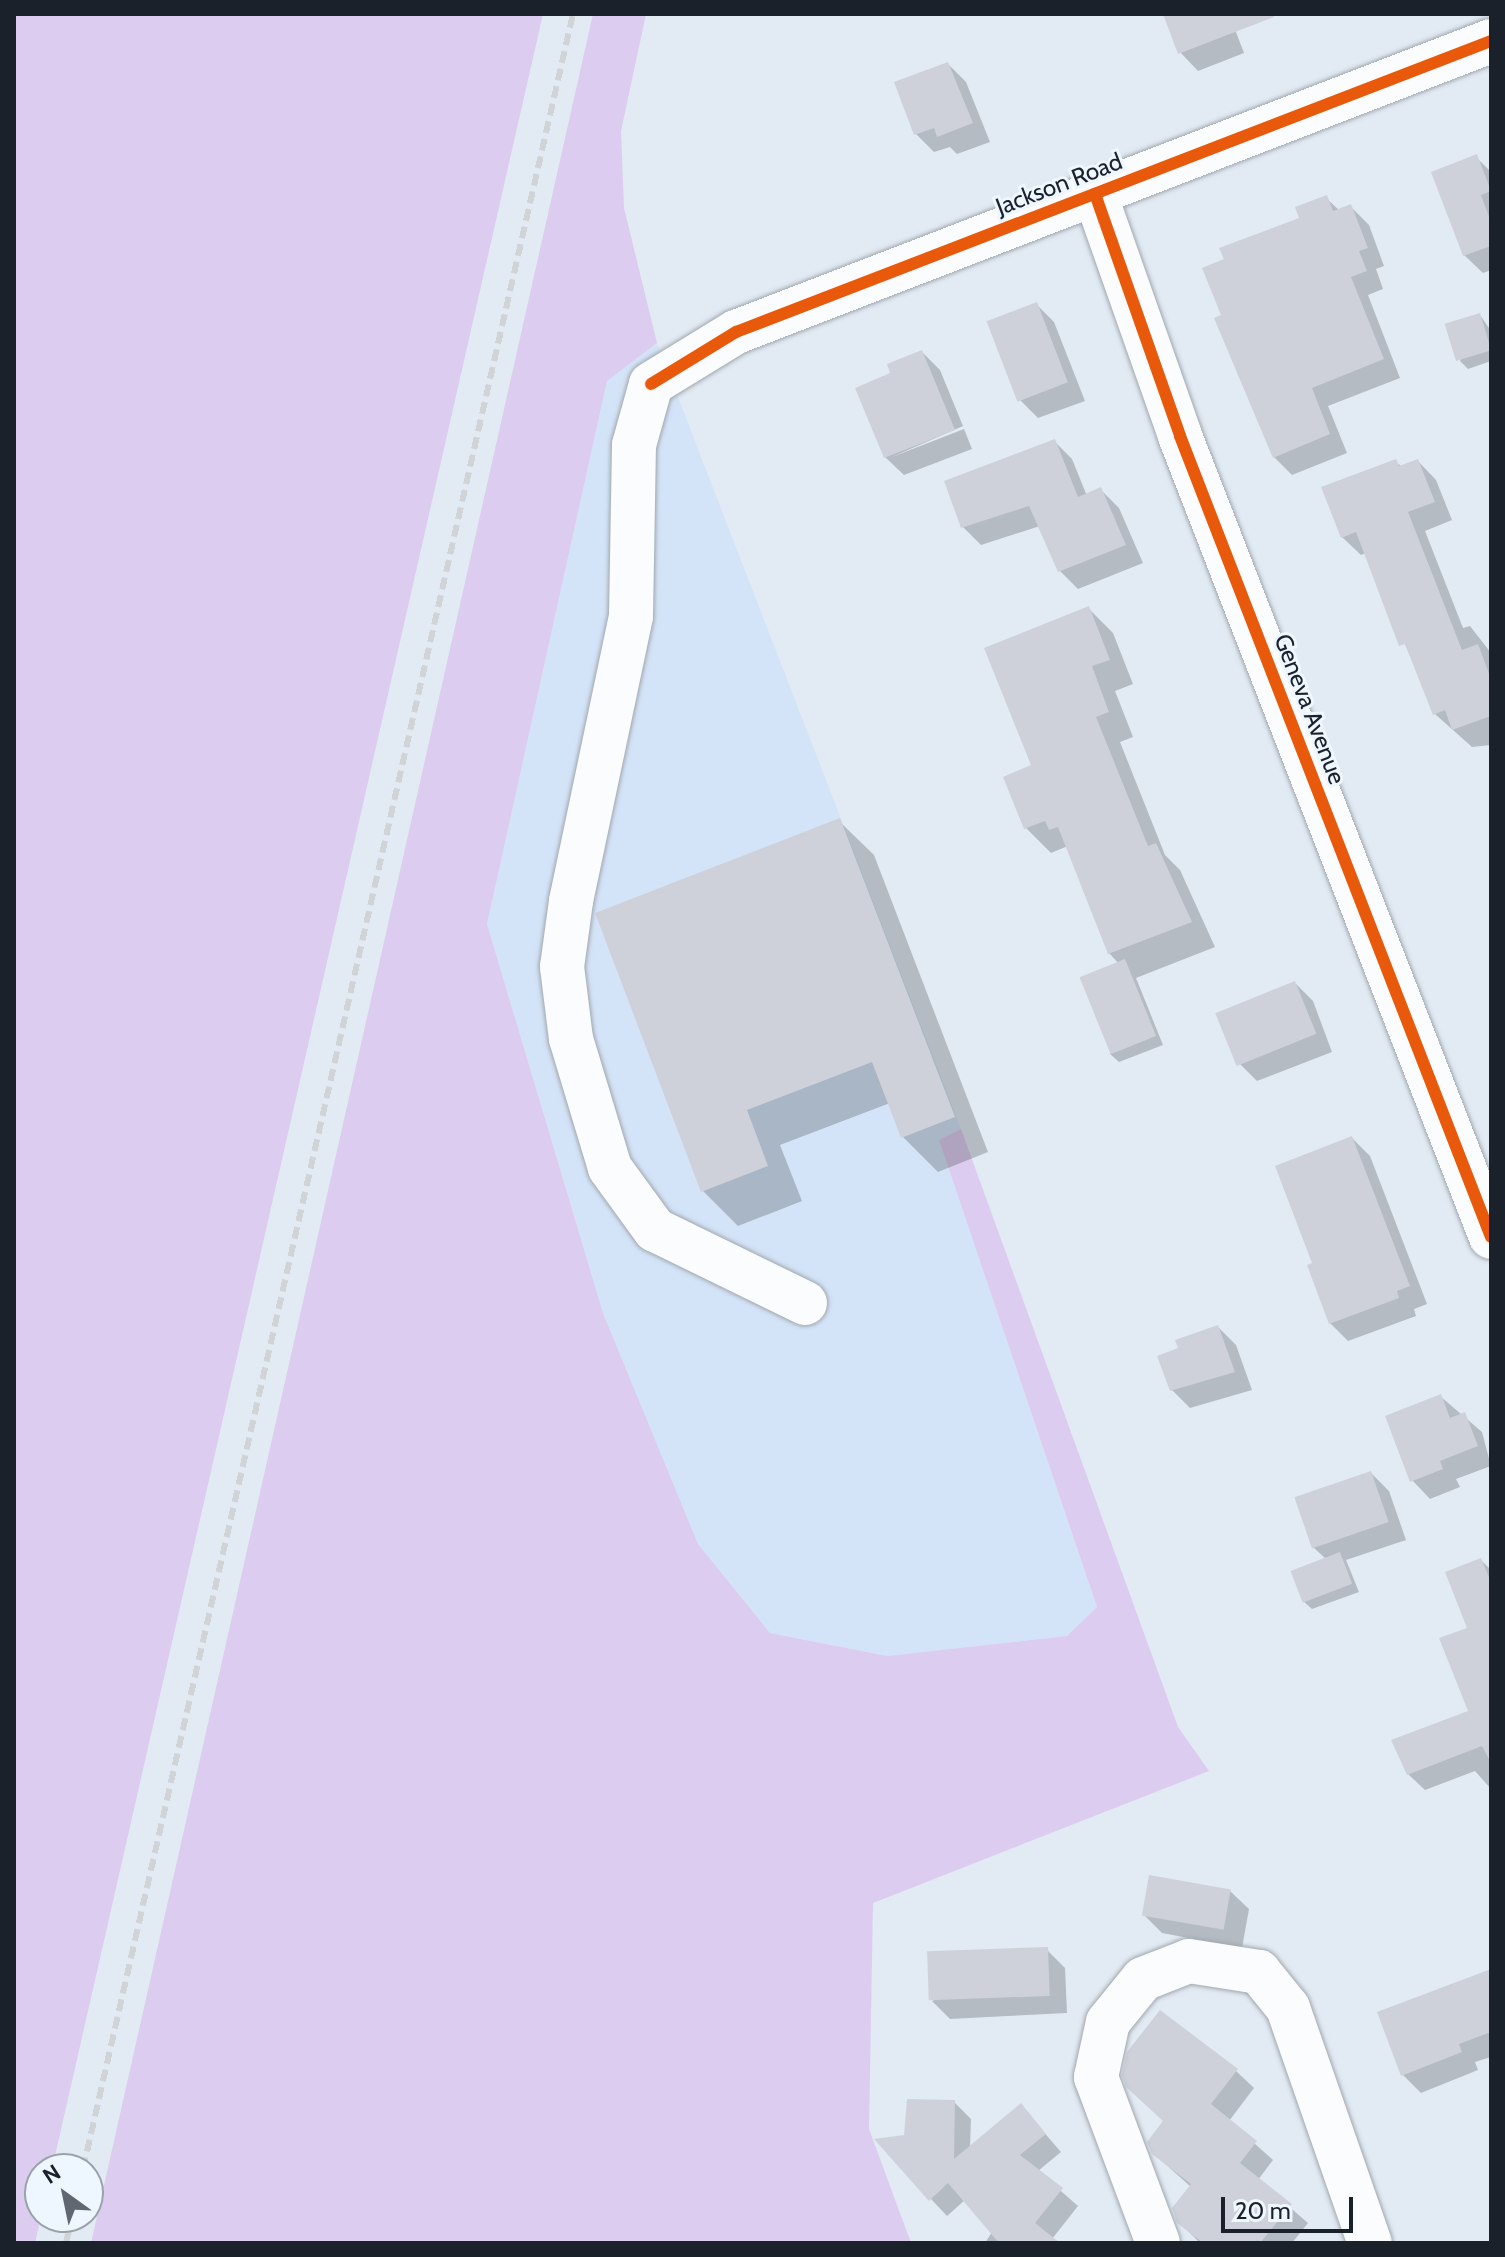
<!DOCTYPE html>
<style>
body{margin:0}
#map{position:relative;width:1505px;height:2257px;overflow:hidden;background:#e2eaf3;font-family:Cabin,sans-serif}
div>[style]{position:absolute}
.built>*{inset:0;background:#d4e4f8}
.green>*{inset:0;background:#dcccf0}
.shadow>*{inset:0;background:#0003}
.building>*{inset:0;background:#ced1da;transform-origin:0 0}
.roads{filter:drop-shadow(0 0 2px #a1a7af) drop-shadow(0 0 2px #a1a7af)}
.minor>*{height:44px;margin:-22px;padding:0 22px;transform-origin:22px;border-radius:22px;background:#fbfcfd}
.rail>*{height:6px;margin-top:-3px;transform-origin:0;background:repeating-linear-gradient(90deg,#d1d4d7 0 12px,transparent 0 18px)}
.cycleway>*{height:12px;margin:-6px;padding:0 6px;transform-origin:6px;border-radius:6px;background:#e8590c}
span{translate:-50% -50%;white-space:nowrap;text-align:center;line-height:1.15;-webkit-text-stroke:6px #eef6ff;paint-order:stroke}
.street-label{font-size:24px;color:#1b212a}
.frame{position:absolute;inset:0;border:16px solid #1b212a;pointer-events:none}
.north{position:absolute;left:24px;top:2153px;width:80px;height:80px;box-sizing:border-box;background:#eef6ff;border:2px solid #9aa1aa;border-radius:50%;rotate:327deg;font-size:22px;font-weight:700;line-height:32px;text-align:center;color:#1b212a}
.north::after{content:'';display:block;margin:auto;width:28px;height:36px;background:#616770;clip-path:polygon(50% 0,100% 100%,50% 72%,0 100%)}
.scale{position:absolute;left:1221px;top:2197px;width:132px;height:36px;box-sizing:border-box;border:4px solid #1b212a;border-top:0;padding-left:10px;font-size:24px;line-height:28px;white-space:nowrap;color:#1b212a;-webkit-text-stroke:6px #eef6ff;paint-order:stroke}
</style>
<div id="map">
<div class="built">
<div style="clip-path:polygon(657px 343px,961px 1129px,939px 1140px,1097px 1607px,1067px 1636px,887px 1656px,770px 1633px,698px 1544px,603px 1313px,487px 924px,607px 381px)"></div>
</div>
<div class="green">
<div style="clip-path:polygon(14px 14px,543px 14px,52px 2169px,40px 2169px,41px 2217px,35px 2243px,14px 2243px)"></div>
<div style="clip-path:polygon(593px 14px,646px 14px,621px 131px,624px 208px,657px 343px,607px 381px,487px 924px,603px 1313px,698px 1544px,770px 1633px,887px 1656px,1067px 1636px,1097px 1607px,939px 1140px,961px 1129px,1178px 1727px,1209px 1771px,873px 1903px,869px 2129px,911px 2243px,91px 2243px)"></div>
</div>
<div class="shadow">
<div style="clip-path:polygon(1165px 14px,1229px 14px,1244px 53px,1198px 71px,1180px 52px)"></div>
<div style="clip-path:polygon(948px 64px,966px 82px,990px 142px,957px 154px,950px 147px,934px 152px,916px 134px)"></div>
<div style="clip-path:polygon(1476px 157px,1491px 172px,1491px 270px,1483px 273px,1464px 255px)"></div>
<div style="clip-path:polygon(1326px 198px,1340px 211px,1351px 207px,1369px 225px,1384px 266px,1376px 269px,1383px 289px,1368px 295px,1400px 378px,1328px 406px,1347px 453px,1292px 475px,1274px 457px,1224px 316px,1301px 219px)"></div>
<div style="clip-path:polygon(1036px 304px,1054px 322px,1085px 401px,1038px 418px,1020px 400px)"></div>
<div style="clip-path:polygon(1480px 315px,1491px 331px,1491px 361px,1468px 369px,1460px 361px)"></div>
<div style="clip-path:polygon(922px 352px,940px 370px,963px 426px,892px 457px,964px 429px,972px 449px,904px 475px,885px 457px,893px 374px)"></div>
<div style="clip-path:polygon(1054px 441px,1072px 459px,1087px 496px,1101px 490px,1119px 508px,1143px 563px,1078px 589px,1060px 571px,1040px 526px,981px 545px,963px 527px)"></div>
<div style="clip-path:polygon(1395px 461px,1402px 467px,1418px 461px,1436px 480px,1452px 520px,1425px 531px,1463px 628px,1470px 626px,1491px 653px,1491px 745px,1472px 747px,1435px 714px,1366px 553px,1361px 555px,1342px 537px)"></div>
<div style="clip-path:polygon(1088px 608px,1113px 633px,1133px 684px,1115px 691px,1133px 737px,1120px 742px,1165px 855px,1180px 870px,1215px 947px,1136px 978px,1163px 1045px,1119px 1062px,1110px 1054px,1119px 964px,1109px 953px,1068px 846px,1051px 853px,1026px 828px,1033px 766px)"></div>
<div style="clip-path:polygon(839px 821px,874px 855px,988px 1152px,938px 1172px,903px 1137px,890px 1103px,780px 1145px,802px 1201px,738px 1226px,703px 1191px)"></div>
<div style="clip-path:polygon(1295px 983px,1313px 1001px,1332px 1052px,1257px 1081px,1239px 1063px)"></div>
<div style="clip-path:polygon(1352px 1138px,1370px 1156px,1427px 1304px,1414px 1309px,1416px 1316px,1348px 1341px,1330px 1323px,1315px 1264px)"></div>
<div style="clip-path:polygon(1218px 1327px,1236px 1345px,1252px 1390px,1190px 1408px,1172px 1390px,1180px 1349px)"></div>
<div style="clip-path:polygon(1440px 1396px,1482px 1432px,1491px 1466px,1456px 1479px,1460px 1487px,1430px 1499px,1412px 1480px)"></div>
<div style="clip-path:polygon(1371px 1473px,1389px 1491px,1406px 1540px,1346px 1560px,1359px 1592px,1312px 1609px,1303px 1601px,1326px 1559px,1313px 1547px)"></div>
<div style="clip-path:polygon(1481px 1560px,1491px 1570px,1491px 1789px,1475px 1771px,1425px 1790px,1408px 1774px,1471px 1713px,1470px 1629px)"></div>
<div style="clip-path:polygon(1230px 1891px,1249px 1909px,1242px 1948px,1162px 1933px,1144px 1915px)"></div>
<div style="clip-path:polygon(1047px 1950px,1065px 1968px,1067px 2013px,950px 2019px,932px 2001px)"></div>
<div style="clip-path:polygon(1491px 1971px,1491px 2057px,1475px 2062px,1478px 2070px,1421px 2093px,1403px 2075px)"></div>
<div style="clip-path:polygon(1236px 2071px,1254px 2088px,1229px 2121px,1273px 2160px,1258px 2180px,1308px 2223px,1292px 2243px,1200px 2243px,1179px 2222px,1191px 2187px,1153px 2153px)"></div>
<div style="clip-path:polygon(954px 2102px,971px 2119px,970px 2148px,1021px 2106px,1061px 2152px,1038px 2171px,1078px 2206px,1052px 2239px,1057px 2243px,985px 2243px,992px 2232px,965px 2200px,947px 2216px,931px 2199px,906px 2137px)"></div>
</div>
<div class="building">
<div style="clip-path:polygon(1163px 14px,1273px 14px,1274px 17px,1178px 54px)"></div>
<div style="clip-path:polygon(948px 62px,973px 123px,937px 137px,934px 128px,914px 135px,894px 82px)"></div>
<div style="clip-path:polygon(1477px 154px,1491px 191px,1481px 195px,1491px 222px,1491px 246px,1463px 256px,1431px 172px)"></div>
<div style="clip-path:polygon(1327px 195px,1333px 211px,1351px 204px,1368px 248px,1359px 251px,1367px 271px,1351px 277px,1384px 359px,1312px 388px,1330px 434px,1273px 458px,1214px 318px,1221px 315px,1202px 268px,1224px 259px,1219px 248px,1299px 218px,1295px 207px)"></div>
<div style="left:1037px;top:302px;width:86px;height:54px;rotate:69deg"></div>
<div style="left:1480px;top:313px;width:39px;height:37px;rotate:73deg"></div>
<div style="clip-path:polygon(922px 350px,955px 430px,884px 458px,855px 388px,890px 373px,887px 364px)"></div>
<div style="clip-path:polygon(1055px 439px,1078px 497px,1101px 487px,1126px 545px,1058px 572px,1029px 506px,961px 528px,944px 481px)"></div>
<div style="clip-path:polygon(1396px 459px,1399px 466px,1418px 459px,1435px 502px,1408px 512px,1462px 650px,1478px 644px,1491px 679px,1491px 716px,1452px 730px,1445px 710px,1433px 715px,1405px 644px,1399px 646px,1356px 532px,1341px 538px,1321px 487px)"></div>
<div style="clip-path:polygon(1089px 606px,1110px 660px,1092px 666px,1109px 712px,1096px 717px,1148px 846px,1156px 843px,1192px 922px,1108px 954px,1058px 827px,1049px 830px,1045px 821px,1024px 829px,1003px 777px,1031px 765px,984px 648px)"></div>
<div style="clip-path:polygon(840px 818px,955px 1117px,901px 1138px,872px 1062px,747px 1110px,768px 1166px,701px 1192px,595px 913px)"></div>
<div style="left:1125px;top:959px;width:83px;height:49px;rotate:68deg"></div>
<div style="left:1295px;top:981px;width:57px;height:86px;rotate:68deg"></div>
<div style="clip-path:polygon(1352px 1136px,1410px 1286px,1397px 1291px,1399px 1298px,1329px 1324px,1307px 1265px,1312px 1263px,1275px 1166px)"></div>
<div style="clip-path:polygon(1218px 1325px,1235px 1372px,1170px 1391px,1157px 1356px,1178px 1348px,1175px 1340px)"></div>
<div style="clip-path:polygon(1441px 1394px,1450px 1418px,1465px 1412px,1478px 1446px,1440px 1461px,1443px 1469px,1410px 1482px,1385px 1416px)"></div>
<div style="left:1371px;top:1471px;width:54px;height:81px;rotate:71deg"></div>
<div style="left:1340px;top:1552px;width:34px;height:53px;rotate:69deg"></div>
<div style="clip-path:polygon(1481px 1558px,1491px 1582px,1491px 1763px,1482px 1746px,1407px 1775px,1391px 1740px,1468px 1711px,1439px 1638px,1467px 1628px,1445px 1572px)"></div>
<div style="left:1149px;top:1875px;width:83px;height:41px;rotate:10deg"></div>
<div style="left:1048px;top:1947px;width:49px;height:121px;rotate:88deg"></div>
<div style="clip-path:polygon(1491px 1969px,1491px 2032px,1459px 2044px,1462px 2052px,1401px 2076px,1377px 2012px)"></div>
<div style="clip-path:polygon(1160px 2010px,1238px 2069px,1211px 2104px,1257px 2141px,1240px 2163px,1292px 2204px,1260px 2243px,1203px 2243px,1177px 2223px,1172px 2208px,1191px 2184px,1152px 2154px,1147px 2142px,1163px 2121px,1126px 2087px,1122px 2075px,1127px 2052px)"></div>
<div style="clip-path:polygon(907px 2099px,955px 2100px,954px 2159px,1021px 2103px,1046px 2134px,1020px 2155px,1063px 2188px,1035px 2223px,1060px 2243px,999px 2243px,948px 2183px,929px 2201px,874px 2139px,904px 2135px)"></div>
</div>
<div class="roads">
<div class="minor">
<div style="left:1095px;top:194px;width:256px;rotate:70.6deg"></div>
<div style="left:1180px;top:436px;width:859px;rotate:68.78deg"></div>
<div style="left:805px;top:1303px;width:167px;rotate:-154deg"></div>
<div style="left:655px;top:1230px;width:77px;rotate:-126deg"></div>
<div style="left:610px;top:1168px;width:135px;rotate:-106.8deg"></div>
<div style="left:571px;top:1039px;width:73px;rotate:-97.1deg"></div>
<div style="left:562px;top:967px;width:67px;rotate:-82.2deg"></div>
<div style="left:571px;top:901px;width:291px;rotate:-78.1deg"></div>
<div style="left:631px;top:616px;width:171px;rotate:-89deg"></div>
<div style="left:634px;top:445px;width:63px;rotate:-74.4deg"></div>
<div style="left:651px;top:384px;width:100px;rotate:-31.5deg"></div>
<div style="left:736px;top:332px;width:809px;rotate:-21.08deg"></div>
<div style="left:1158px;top:2243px;width:177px;rotate:-110.5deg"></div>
<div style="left:1096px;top:2077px;width:56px;rotate:-77.7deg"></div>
<div style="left:1108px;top:2022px;width:55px;rotate:-50.9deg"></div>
<div style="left:1143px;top:1979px;width:49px;rotate:-21.4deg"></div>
<div style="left:1189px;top:1961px;width:71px;rotate:8.9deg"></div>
<div style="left:1259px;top:1972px;width:46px;rotate:51.1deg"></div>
<div style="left:1288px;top:2008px;width:249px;rotate:70.8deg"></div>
</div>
</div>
<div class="rail">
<div style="left:83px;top:2169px;width:2210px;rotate:-77.19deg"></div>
<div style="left:66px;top:2243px;width:27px;rotate:-77deg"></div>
</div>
<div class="cycleway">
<div style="left:1095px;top:194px;width:256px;rotate:70.6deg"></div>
<div style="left:1180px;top:436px;width:859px;rotate:68.78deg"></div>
<div style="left:651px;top:384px;width:100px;rotate:-31.5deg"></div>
<div style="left:736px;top:332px;width:809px;rotate:-21.08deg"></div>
</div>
<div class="street-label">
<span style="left:1059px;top:184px;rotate:-21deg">Jackson Road</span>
<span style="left:1310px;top:709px;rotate:69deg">Geneva Avenue</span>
</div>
<div class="frame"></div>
<div class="north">N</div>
<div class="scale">20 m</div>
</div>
